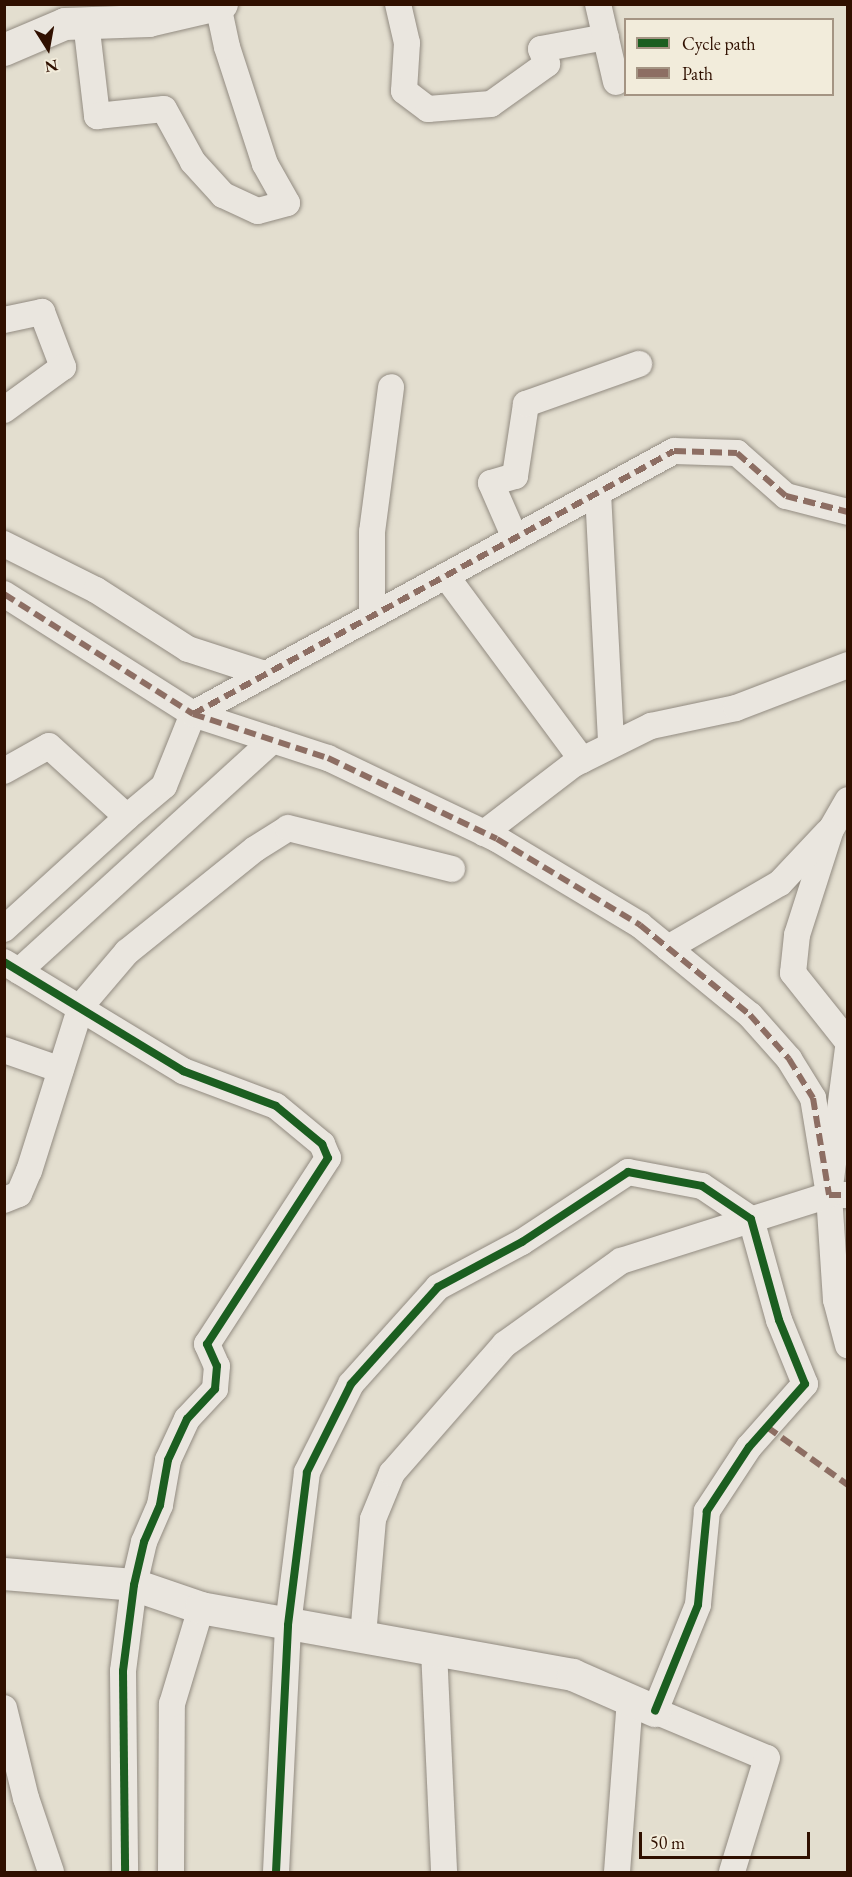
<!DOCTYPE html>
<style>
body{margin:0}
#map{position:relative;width:852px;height:1877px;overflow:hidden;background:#e3decf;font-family:"EB Garamond",serif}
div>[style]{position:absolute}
.roads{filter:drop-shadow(0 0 2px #928b81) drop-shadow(0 0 2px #928b81)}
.minor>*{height:26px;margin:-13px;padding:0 13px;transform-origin:13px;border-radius:13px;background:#eae6df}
.tertiary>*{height:32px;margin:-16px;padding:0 16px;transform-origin:16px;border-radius:16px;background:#eae6df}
.quiet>*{height:6px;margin-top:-3px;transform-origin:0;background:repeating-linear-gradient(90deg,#8d6e63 0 12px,transparent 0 18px)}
.cycleway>*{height:8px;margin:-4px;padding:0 4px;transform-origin:4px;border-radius:4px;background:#1b5e20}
span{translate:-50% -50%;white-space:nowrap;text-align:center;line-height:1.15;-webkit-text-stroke:4.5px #f2ecdb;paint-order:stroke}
.frame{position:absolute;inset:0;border:6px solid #301000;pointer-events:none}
.legend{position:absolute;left:624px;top:18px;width:210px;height:78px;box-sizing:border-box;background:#f2ecdb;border:2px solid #a49483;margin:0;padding:8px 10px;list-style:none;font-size:18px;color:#301000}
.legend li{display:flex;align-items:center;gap:12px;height:30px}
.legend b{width:30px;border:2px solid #a49483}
.north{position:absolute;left:18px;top:18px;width:60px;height:60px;-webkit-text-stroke:4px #f2ecdb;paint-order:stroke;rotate:169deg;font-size:16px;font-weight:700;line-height:24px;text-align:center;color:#301000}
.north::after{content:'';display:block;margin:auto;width:21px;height:27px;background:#301000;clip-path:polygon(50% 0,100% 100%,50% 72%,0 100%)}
.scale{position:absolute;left:639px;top:1832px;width:171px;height:27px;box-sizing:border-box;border:3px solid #301000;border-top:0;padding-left:8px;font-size:18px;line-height:21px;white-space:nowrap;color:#301000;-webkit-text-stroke:4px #f2ecdb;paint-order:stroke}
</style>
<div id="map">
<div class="roads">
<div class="minor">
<div style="left:398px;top:4px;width:40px;rotate:77deg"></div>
<div style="left:407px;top:43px;width:48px;rotate:93.6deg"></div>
<div style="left:404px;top:91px;width:30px;rotate:37deg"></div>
<div style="left:428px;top:109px;width:63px;rotate:-4.5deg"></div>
<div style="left:491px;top:104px;width:69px;rotate:-35.5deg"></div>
<div style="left:547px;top:64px;width:16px;rotate:-112deg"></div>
<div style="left:541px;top:49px;width:66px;rotate:-10.5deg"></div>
<div style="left:598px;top:4px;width:80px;rotate:77deg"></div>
<div style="left:86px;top:22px;width:95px;rotate:83.3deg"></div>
<div style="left:97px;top:116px;width:67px;rotate:-6deg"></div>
<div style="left:164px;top:109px;width:60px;rotate:61.3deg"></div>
<div style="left:193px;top:162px;width:45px;rotate:47.7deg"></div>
<div style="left:223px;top:195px;width:38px;rotate:25deg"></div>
<div style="left:258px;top:211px;width:30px;rotate:-15deg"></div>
<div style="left:287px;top:203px;width:45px;rotate:-119.4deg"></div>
<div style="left:265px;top:164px;width:123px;rotate:-108deg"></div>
<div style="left:227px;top:47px;width:43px;rotate:-102.1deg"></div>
<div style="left:4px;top:320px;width:39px;rotate:-12deg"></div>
<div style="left:42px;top:312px;width:59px;rotate:69.1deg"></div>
<div style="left:63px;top:367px;width:73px;rotate:143.9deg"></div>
<div style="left:598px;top:493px;width:252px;rotate:87deg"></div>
<div style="left:515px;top:538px;width:60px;rotate:-113.6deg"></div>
<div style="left:491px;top:483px;width:25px;rotate:-16deg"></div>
<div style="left:515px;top:476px;width:73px;rotate:-81.3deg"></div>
<div style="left:526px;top:404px;width:120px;rotate:-19.5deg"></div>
<div style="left:4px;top:544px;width:103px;rotate:26.6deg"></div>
<div style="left:96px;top:590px;width:109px;rotate:32.7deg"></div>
<div style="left:188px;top:649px;width:81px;rotate:18deg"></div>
<div style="left:446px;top:576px;width:229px;rotate:53.5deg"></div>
<div style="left:4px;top:594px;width:224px;rotate:32.4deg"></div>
<div style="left:193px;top:714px;width:142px;rotate:18.1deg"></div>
<div style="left:328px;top:758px;width:187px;rotate:25.6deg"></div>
<div style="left:497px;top:839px;width:167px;rotate:31deg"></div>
<div style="left:640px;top:925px;width:142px;rotate:39.3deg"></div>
<div style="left:750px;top:1015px;width:59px;rotate:48.4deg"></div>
<div style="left:789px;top:1059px;width:46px;rotate:58.4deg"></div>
<div style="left:813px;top:1098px;width:98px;rotate:80.6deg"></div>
<div style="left:829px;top:1195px;width:19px"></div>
<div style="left:372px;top:616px;width:84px;rotate:-90deg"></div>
<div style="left:372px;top:532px;width:146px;rotate:-82.5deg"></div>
<div style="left:4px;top:771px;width:51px;rotate:-29.1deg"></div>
<div style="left:49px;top:746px;width:105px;rotate:42.3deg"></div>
<div style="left:127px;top:817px;width:48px;rotate:-40deg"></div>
<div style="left:164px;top:786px;width:78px;rotate:-68.1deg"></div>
<div style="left:193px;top:714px;width:548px;rotate:-28.67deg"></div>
<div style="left:674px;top:451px;width:63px;rotate:1.8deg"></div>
<div style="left:737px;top:453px;width:65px;rotate:41.3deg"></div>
<div style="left:786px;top:496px;width:64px;rotate:14.5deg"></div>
<div style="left:848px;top:800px;width:34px;rotate:120deg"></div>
<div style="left:831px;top:829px;width:111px;rotate:107.8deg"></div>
<div style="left:797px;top:935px;width:38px;rotate:96deg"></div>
<div style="left:793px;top:973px;width:88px;rotate:51.4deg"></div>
<div style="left:484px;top:833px;width:113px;rotate:-37.5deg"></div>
<div style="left:574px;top:764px;width:86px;rotate:-26.3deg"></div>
<div style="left:651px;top:726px;width:87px;rotate:-12deg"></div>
<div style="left:736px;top:708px;width:120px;rotate:-21deg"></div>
<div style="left:4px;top:929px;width:166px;rotate:-42.3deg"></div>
<div style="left:668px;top:948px;width:129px;rotate:-30.1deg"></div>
<div style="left:780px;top:883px;width:69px;rotate:-46.8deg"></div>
<div style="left:4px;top:962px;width:210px;rotate:31.3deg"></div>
<div style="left:183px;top:1071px;width:99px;rotate:20.6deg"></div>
<div style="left:276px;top:1106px;width:60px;rotate:39.6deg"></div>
<div style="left:322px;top:1144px;width:15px;rotate:67deg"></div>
<div style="left:328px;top:1158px;width:222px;rotate:123deg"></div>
<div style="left:207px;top:1344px;width:24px;rotate:66deg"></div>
<div style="left:217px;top:1366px;width:23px;rotate:95deg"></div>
<div style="left:215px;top:1389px;width:41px;rotate:133deg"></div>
<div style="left:187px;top:1419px;width:45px;rotate:114.9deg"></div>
<div style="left:168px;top:1460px;width:46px;rotate:100.1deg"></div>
<div style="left:160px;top:1505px;width:40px;rotate:113.4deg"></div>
<div style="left:144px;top:1542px;width:44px;rotate:103.1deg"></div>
<div style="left:134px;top:1585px;width:87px;rotate:97.3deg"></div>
<div style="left:123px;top:1671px;width:201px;rotate:89.4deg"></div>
<div style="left:19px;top:971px;width:343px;rotate:-42.3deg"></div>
<div style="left:848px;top:1048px;width:148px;rotate:97.4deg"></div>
<div style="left:829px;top:1195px;width:105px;rotate:86.2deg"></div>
<div style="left:836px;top:1300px;width:47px;rotate:75.1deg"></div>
<div style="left:4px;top:1050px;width:60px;rotate:19.3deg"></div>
<div style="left:4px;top:1200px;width:16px;rotate:-22deg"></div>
<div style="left:19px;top:1194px;width:25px;rotate:-67deg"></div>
<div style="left:29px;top:1171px;width:173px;rotate:-72.5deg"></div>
<div style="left:81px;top:1006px;width:71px;rotate:-49.6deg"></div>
<div style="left:127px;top:952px;width:164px;rotate:-38.8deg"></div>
<div style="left:255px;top:849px;width:39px;rotate:-32deg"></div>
<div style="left:288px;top:828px;width:169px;rotate:14deg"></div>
<div style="left:363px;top:1636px;width:117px;rotate:-85.1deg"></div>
<div style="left:373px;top:1519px;width:50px;rotate:-67.6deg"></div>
<div style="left:392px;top:1473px;width:171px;rotate:-48.8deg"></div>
<div style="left:505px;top:1344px;width:143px;rotate:-35.6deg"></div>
<div style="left:621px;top:1261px;width:218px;rotate:-17.6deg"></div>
<div style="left:434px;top:1650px;width:222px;rotate:87.4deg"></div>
<div style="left:4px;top:1708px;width:93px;rotate:76.3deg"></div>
<div style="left:26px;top:1798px;width:78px;rotate:71.3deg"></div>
<div style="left:171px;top:1872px;width:168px;rotate:-89.7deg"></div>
<div style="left:172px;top:1704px;width:100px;rotate:-73.2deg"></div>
<div style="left:276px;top:1872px;width:247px;rotate:-87.2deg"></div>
<div style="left:288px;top:1625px;width:154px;rotate:-82.9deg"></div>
<div style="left:307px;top:1472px;width:98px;rotate:-63.4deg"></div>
<div style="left:351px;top:1384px;width:130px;rotate:-48.1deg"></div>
<div style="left:438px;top:1287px;width:95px;rotate:-28.2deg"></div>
<div style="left:522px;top:1242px;width:127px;rotate:-33.4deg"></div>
<div style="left:628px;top:1172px;width:75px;rotate:10.7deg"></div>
<div style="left:702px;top:1186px;width:59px;rotate:34deg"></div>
<div style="left:751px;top:1219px;width:105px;rotate:74.5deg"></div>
<div style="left:779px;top:1320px;width:69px;rotate:67.9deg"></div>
<div style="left:805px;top:1384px;width:84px;rotate:131.6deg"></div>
<div style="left:749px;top:1447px;width:77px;rotate:123.3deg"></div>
<div style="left:707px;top:1511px;width:94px;rotate:95.5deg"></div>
<div style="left:698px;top:1605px;width:114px;rotate:112.1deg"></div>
<div style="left:655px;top:1711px;width:121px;rotate:22.8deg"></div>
<div style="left:767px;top:1758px;width:119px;rotate:107.1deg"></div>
<div style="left:617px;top:1872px;width:172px;rotate:-85.7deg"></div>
</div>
<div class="tertiary">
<div style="left:4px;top:50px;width:66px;rotate:-23.1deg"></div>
<div style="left:65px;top:24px;width:84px;rotate:-2deg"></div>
<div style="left:149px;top:21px;width:75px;rotate:-13.1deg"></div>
<div style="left:4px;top:1574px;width:130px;rotate:4.8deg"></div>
<div style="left:134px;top:1585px;width:71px;rotate:18.9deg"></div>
<div style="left:201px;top:1608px;width:378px;rotate:10.2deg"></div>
<div style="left:573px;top:1675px;width:90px;rotate:23.7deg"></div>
</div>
</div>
<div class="quiet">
<div style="left:4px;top:594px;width:224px;rotate:32.4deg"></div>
<div style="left:193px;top:714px;width:142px;rotate:18.1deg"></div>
<div style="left:328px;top:758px;width:187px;rotate:25.6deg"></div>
<div style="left:497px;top:839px;width:167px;rotate:31deg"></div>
<div style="left:640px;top:925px;width:142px;rotate:39.3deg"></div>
<div style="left:750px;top:1015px;width:59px;rotate:48.4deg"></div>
<div style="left:789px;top:1059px;width:46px;rotate:58.4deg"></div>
<div style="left:813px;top:1098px;width:98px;rotate:80.6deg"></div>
<div style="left:829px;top:1195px;width:19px"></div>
<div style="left:193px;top:714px;width:548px;rotate:-28.67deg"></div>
<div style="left:674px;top:451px;width:63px;rotate:1.8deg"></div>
<div style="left:737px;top:453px;width:65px;rotate:41.3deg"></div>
<div style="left:786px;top:496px;width:64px;rotate:14.5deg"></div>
<div style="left:767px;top:1427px;width:100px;rotate:35.6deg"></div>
</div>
<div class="cycleway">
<div style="left:4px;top:962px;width:210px;rotate:31.3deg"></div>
<div style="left:183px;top:1071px;width:99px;rotate:20.6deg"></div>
<div style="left:276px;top:1106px;width:60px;rotate:39.6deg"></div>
<div style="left:322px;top:1144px;width:15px;rotate:67deg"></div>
<div style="left:328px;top:1158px;width:222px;rotate:123deg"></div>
<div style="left:207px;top:1344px;width:24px;rotate:66deg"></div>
<div style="left:217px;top:1366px;width:23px;rotate:95deg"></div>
<div style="left:215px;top:1389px;width:41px;rotate:133deg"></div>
<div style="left:187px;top:1419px;width:45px;rotate:114.9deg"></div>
<div style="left:168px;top:1460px;width:46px;rotate:100.1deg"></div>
<div style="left:160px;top:1505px;width:40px;rotate:113.4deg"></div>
<div style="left:144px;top:1542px;width:44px;rotate:103.1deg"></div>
<div style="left:134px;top:1585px;width:87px;rotate:97.3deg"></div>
<div style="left:123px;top:1671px;width:201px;rotate:89.4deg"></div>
<div style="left:276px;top:1872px;width:247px;rotate:-87.2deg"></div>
<div style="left:288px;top:1625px;width:154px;rotate:-82.9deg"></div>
<div style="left:307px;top:1472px;width:98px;rotate:-63.4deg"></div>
<div style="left:351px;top:1384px;width:130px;rotate:-48.1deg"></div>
<div style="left:438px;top:1287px;width:95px;rotate:-28.2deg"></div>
<div style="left:522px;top:1242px;width:127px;rotate:-33.4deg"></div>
<div style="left:628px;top:1172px;width:75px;rotate:10.7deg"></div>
<div style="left:702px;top:1186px;width:59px;rotate:34deg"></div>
<div style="left:751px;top:1219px;width:105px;rotate:74.5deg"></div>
<div style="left:779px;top:1320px;width:69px;rotate:67.9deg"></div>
<div style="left:805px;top:1384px;width:84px;rotate:131.6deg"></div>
<div style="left:749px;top:1447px;width:77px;rotate:123.3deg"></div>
<div style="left:707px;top:1511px;width:94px;rotate:95.5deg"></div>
<div style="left:698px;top:1605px;width:114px;rotate:112.1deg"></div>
</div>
<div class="frame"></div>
<ul class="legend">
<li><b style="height:8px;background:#1b5e20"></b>Cycle path</li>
<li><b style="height:8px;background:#8d6e63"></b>Path</li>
</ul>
<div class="north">N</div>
<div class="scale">50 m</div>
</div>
